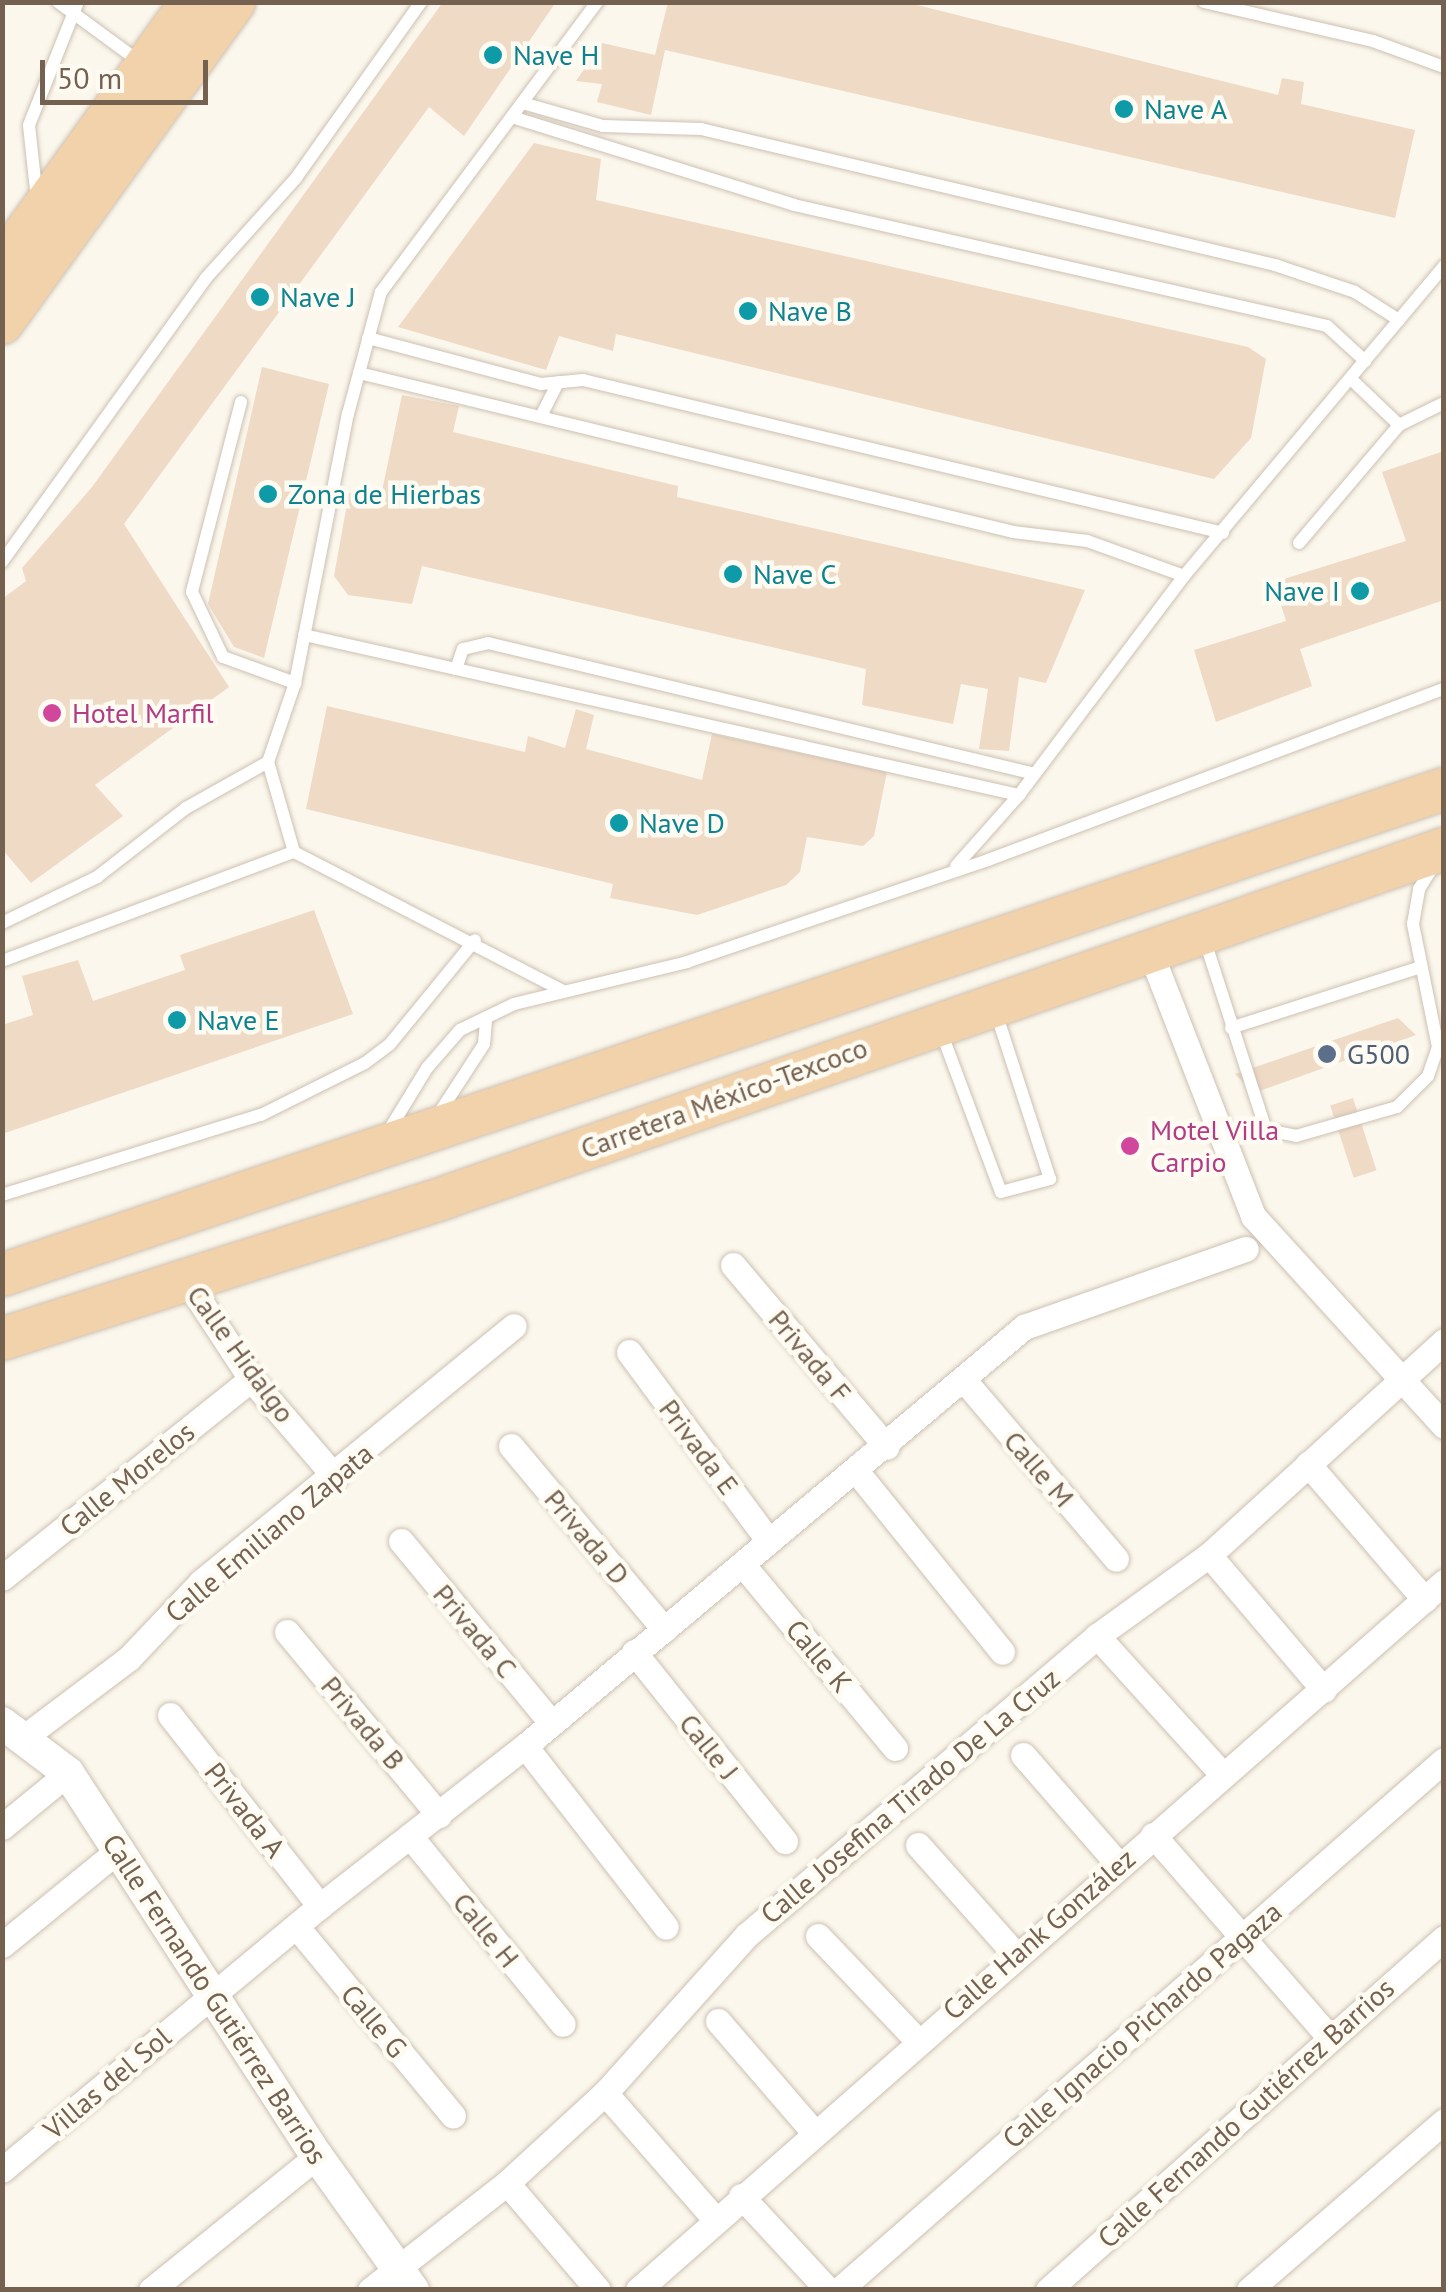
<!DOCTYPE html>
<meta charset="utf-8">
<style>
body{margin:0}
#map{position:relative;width:1446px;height:2292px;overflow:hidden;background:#fbf7ec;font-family:"PT Sans",sans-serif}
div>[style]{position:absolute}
.building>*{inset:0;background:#efdac6;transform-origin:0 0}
.roads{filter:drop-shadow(0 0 2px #cdc0b2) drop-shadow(0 0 2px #cdc0b2)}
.service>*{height:12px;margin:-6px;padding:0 6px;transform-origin:6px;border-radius:6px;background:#fff}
.minor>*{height:25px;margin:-12.5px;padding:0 12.5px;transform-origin:12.5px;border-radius:12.5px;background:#fff}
.tertiary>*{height:32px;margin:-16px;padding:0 16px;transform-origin:16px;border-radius:16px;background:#fff}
.trunk>*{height:42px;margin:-21px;padding:0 21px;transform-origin:21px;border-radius:21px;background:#f2d2aa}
.dots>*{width:28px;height:28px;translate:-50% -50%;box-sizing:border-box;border:5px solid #fefbf2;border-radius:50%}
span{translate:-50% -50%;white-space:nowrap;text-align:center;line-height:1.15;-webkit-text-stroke:9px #fefbf2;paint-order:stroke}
.culture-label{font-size:28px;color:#0d838f}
.left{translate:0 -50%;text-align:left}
.right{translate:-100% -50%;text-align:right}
.hotel-label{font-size:28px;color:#b23c85}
.service-label{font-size:28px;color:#4e5e75}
.street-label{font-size:28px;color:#756150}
.frame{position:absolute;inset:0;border:5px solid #756150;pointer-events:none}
.scale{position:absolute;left:40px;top:60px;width:168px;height:45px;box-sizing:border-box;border:5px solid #756150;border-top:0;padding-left:12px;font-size:30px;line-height:35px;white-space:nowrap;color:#756150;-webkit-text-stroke:8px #fefbf2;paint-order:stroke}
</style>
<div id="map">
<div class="building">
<div style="clip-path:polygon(443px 2px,556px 2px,464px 136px,429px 107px,124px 524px,229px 687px,95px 785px,123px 816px,31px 883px,2px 849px,2px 599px,26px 581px,22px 568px,92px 487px)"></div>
<div style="clip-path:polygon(668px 2px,905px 2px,1278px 95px,1282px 78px,1304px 82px,1301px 104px,1415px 130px,1395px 218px,665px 50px,651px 115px,597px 102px,602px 84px,576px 81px,602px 43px,655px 55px)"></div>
<div style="clip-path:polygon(534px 143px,601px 159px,596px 200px,1248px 347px,1266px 359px,1251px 438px,1214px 479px,616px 334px,613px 351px,559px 336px,546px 370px,398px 327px)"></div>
<div style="clip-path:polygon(262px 367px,329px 384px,264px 658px,234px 647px,208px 604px)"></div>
<div style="clip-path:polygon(402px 395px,459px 406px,453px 432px,678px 486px,677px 497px,1085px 590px,1046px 683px,1019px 677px,1009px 751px,979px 749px,988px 689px,961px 684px,953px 724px,862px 705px,866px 669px,422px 566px,412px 604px,348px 595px,334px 576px,349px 493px,381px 496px)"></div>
<div style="clip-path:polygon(1444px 451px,1444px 600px,1300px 649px,1312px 686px,1216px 722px,1194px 650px,1286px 621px,1274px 582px,1406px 541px,1382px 472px)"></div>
<div style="clip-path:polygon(327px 706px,525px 752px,528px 736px,565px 748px,576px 709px,594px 715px,586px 749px,702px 780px,712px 734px,887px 772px,874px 836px,863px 846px,807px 837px,800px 872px,786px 885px,697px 915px,610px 898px,613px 884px,306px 809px)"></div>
<div style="clip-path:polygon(314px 910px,353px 1014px,2px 1134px,2px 1025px,33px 1015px,22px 976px,78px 960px,93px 1001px,185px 970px,180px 955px)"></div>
<div style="clip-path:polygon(1398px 1018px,1416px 1035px,1254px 1093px,1235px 1074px)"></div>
<div style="left:1353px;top:1098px;width:76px;height:24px;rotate:72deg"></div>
</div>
<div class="roads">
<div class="service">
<div style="left:58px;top:2px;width:102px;rotate:36.2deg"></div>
<div style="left:1204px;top:2px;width:173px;rotate:13deg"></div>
<div style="left:1373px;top:41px;width:76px;rotate:20.1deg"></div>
<div style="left:526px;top:104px;width:80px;rotate:15.9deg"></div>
<div style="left:603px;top:126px;width:98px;rotate:1.8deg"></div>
<div style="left:701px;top:129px;width:590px;rotate:13.33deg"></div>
<div style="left:1275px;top:265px;width:84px;rotate:18.6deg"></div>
<div style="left:1355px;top:292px;width:52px;rotate:32.5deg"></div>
<div style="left:515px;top:118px;width:292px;rotate:17.3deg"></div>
<div style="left:794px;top:205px;width:547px;rotate:12.79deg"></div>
<div style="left:1327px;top:326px;width:52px;rotate:42.6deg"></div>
<div style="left:37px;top:199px;width:74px;rotate:-96.2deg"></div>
<div style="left:29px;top:125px;width:132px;rotate:-68.3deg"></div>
<div style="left:368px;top:338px;width:179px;rotate:14.9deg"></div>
<div style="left:541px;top:384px;width:42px;rotate:-5.4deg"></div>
<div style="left:583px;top:380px;width:658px;rotate:13.44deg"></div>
<div style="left:359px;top:373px;width:673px;rotate:13.66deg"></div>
<div style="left:1013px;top:532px;width:75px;rotate:6.9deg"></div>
<div style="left:1087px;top:541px;width:103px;rotate:19.8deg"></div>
<div style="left:1351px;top:379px;width:66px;rotate:43.8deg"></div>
<div style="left:241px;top:402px;width:196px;rotate:104.5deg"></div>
<div style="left:192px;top:592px;width:72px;rotate:64.5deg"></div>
<div style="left:223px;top:657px;width:77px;rotate:19.9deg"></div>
<div style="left:541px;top:416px;width:38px;rotate:-63deg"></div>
<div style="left:1299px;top:543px;width:155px;rotate:-49.7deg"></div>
<div style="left:1399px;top:425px;width:50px;rotate:-26.1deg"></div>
<div style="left:2px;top:562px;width:350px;rotate:-54.3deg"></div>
<div style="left:206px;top:278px;width:135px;rotate:-48deg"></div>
<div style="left:296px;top:178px;width:216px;rotate:-54.6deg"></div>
<div style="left:304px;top:635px;width:733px;rotate:12.61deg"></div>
<div style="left:456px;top:669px;width:21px;rotate:-71deg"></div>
<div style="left:463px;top:649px;width:26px;rotate:-13deg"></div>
<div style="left:488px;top:643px;width:562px;rotate:13.47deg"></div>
<div style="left:294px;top:852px;width:94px;rotate:-106.1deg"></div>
<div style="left:268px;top:762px;width:83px;rotate:-71.1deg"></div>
<div style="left:295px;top:683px;width:274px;rotate:-78.9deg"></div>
<div style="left:348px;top:414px;width:126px;rotate:-74.9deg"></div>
<div style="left:381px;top:292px;width:362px;rotate:-53.3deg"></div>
<div style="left:956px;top:866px;width:95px;rotate:-48.4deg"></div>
<div style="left:1019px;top:795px;width:274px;rotate:-53deg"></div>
<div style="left:1184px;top:576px;width:405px;rotate:-50deg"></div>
<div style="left:2px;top:923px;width:106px;rotate:-25.8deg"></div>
<div style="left:97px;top:877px;width:113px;rotate:-37.8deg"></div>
<div style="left:186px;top:808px;width:94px;rotate:-29.3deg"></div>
<div style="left:1204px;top:938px;width:202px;rotate:72.1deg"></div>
<div style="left:1266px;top:1130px;width:31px;rotate:11deg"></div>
<div style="left:1296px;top:1136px;width:105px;rotate:-16deg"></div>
<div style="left:1397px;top:1107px;width:44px;rotate:-45deg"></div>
<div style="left:1428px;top:1076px;width:31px;rotate:-71deg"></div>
<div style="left:1438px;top:1047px;width:126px;rotate:-101.5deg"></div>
<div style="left:1413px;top:924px;width:36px;rotate:-80deg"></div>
<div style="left:1419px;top:889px;width:28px;rotate:-58deg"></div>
<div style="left:2px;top:961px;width:312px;rotate:-20.5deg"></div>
<div style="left:294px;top:852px;width:303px;rotate:27.3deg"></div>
<div style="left:1231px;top:1028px;width:200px;rotate:-17.8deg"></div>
<div style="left:940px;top:1029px;width:174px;rotate:69.5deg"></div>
<div style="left:1001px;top:1192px;width:51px;rotate:-14.9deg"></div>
<div style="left:1050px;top:1179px;width:178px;rotate:-108deg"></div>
<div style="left:436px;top:1118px;width:88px;rotate:-57deg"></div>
<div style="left:484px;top:1044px;width:23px;rotate:-85deg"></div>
<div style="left:386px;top:1135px;width:79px;rotate:-58.5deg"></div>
<div style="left:427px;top:1068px;width:50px;rotate:-49deg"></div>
<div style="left:460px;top:1030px;width:60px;rotate:-25.7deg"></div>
<div style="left:514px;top:1004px;width:178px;rotate:-13.6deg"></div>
<div style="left:687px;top:962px;width:318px;rotate:-18.7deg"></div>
<div style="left:988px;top:860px;width:487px;rotate:-20.6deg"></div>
<div style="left:2px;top:1195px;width:271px;rotate:-17.2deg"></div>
<div style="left:261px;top:1115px;width:116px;rotate:-26.6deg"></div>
<div style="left:365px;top:1063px;width:31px;rotate:-37deg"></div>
<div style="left:390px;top:1044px;width:134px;rotate:-50.7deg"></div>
</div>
<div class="minor">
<div style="left:1149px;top:949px;width:287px;rotate:68.7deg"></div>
<div style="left:1253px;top:1216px;width:284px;rotate:47.7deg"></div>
<div style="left:733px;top:1265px;width:238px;rotate:49.8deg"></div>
<div style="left:185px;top:1278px;width:121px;rotate:56.8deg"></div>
<div style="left:251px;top:1379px;width:129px;rotate:49.4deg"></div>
<div style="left:629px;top:1352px;width:235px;rotate:53.5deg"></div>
<div style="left:963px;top:1379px;width:236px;rotate:49.6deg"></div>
<div style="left:511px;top:1446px;width:239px;rotate:50.1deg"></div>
<div style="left:1308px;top:1464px;width:179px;rotate:49.3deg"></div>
<div style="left:857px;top:1472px;width:231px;rotate:51.1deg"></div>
<div style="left:401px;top:1541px;width:234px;rotate:50.4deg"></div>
<div style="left:1209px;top:1555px;width:177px;rotate:49.6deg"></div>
<div style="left:743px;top:1565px;width:238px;rotate:50.3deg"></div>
<div style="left:2px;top:1578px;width:319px;rotate:-38.6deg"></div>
<div style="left:287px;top:1632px;width:238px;rotate:50.3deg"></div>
<div style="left:1097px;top:1636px;width:186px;rotate:47.8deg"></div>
<div style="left:634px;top:1652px;width:242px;rotate:51.4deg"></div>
<div style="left:170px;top:1715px;width:243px;rotate:51.9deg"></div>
<div style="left:23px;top:1738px;width:133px;rotate:-37deg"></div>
<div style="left:129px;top:1658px;width:105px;rotate:-46.5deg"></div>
<div style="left:201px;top:1582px;width:404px;rotate:-39.3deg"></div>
<div style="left:525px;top:1746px;width:229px;rotate:52.1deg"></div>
<div style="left:1023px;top:1755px;width:146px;rotate:48.9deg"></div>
<div style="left:2px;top:1827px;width:85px;rotate:-39.3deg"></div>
<div style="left:1153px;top:1835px;width:269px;rotate:48.9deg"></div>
<div style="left:410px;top:1836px;width:242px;rotate:50.9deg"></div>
<div style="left:918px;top:1845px;width:146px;rotate:48.3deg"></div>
<div style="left:296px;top:1926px;width:246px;rotate:50.4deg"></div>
<div style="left:818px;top:1936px;width:145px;rotate:46.4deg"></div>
<div style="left:2px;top:1945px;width:147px;rotate:-39.2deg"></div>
<div style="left:718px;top:2021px;width:145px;rotate:49.2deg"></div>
<div style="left:605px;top:2093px;width:167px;rotate:48.9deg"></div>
<div style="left:2px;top:2170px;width:413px;rotate:-39.7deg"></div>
<div style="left:320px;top:1906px;width:260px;rotate:-38deg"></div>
<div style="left:525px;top:1746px;width:652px;rotate:-40.02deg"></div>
<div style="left:1024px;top:1327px;width:235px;rotate:-19.4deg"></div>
<div style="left:507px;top:2183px;width:140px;rotate:49.6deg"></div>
<div style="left:741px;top:2196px;width:128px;rotate:47.2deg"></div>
<div style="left:151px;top:2290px;width:213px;rotate:-38.9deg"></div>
<div style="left:370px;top:2290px;width:174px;rotate:-38deg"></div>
<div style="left:507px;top:2183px;width:133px;rotate:-42.6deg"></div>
<div style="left:605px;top:2093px;width:212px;rotate:-48.1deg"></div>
<div style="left:747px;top:1935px;width:460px;rotate:-40.5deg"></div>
<div style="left:1097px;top:1636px;width:138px;rotate:-35.9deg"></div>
<div style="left:1209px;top:1555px;width:318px;rotate:-42.3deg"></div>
<div style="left:638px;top:2290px;width:1073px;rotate:-41.3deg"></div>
<div style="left:839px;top:2290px;width:804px;rotate:-41.22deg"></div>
<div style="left:1048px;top:2290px;width:530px;rotate:-41.63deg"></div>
<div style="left:1249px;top:2290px;width:258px;rotate:-40.9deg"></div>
</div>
<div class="tertiary">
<div style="left:2px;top:1723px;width:83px;rotate:37.1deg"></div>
<div style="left:68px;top:1773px;width:457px;rotate:57deg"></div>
<div style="left:317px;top:2156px;width:165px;rotate:54.4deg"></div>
</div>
<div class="trunk">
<div style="left:2px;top:265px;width:324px;rotate:-54.2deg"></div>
<div style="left:2px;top:323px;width:396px;rotate:-54.1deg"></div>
<div style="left:2px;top:1275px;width:1522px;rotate:-18.63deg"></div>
<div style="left:2px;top:1339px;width:469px;rotate:-17.7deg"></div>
<div style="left:449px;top:1196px;width:1054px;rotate:-19.23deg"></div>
</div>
</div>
<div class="dots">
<div style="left:493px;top:55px;background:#0f9aa8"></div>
<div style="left:1124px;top:109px;background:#0f9aa8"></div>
<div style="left:260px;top:297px;background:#0f9aa8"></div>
<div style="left:748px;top:311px;background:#0f9aa8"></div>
<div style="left:268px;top:494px;background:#0f9aa8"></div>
<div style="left:733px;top:574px;background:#0f9aa8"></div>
<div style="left:1360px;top:591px;background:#0f9aa8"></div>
<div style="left:52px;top:713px;background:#d1479c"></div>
<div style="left:619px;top:823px;background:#0f9aa8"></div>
<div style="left:177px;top:1020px;background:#0f9aa8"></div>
<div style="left:1327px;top:1054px;background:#5c6f8a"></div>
<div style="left:1130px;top:1146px;background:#d1479c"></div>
</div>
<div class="culture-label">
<span class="left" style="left:513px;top:55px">Nave H</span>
<span class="left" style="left:1144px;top:109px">Nave A</span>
<span class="left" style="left:280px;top:297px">Nave J</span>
<span class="left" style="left:768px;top:311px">Nave B</span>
<span class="left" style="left:288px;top:494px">Zona de Hierbas</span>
<span class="left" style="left:753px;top:574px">Nave C</span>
<span class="right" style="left:1340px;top:591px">Nave I</span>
<span class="left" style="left:639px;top:823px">Nave D</span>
<span class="left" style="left:197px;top:1020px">Nave E</span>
</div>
<div class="hotel-label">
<span class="left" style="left:72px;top:713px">Hotel Marfil</span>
<span class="left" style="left:1150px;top:1146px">Motel Villa<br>Carpio</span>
</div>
<div class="service-label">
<span class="left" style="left:1347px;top:1054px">G500</span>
</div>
<div class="street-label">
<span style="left:724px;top:1098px;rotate:-20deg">Carretera México-Texcoco</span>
<span style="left:241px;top:1354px;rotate:54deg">Calle Hidalgo</span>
<span style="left:810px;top:1356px;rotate:50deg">Privada F</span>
<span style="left:699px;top:1447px;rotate:53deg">Privada E</span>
<span style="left:1039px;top:1469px;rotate:49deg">Calle M</span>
<span style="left:127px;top:1479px;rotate:-39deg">Calle Morelos</span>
<span style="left:269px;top:1533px;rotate:-40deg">Calle Emiliano Zapata</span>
<span style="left:587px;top:1537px;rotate:50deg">Privada D</span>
<span style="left:475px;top:1631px;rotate:50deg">Privada C</span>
<span style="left:819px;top:1656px;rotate:50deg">Calle K</span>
<span style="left:363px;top:1723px;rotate:50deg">Privada B</span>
<span style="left:709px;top:1747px;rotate:51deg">Calle J</span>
<span style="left:910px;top:1796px;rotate:-40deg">Calle Josefina Tirado De La Cruz</span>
<span style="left:245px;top:1810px;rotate:52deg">Privada A</span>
<span style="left:486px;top:1930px;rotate:51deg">Calle H</span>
<span style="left:1039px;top:1934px;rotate:-41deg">Calle Hank González</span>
<span style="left:215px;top:1999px;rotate:57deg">Calle Fernando Gutiérrez Barrios</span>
<span style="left:374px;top:2021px;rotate:50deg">Calle G</span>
<span style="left:1142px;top:2025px;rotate:-41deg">Calle Ignacio Pichardo Pagaza</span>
<span style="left:107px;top:2083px;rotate:-40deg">Villas del Sol</span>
<span style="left:1246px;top:2113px;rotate:-42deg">Calle Fernando Gutiérrez Barrios</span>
</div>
<div class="frame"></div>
<div class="scale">50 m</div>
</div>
